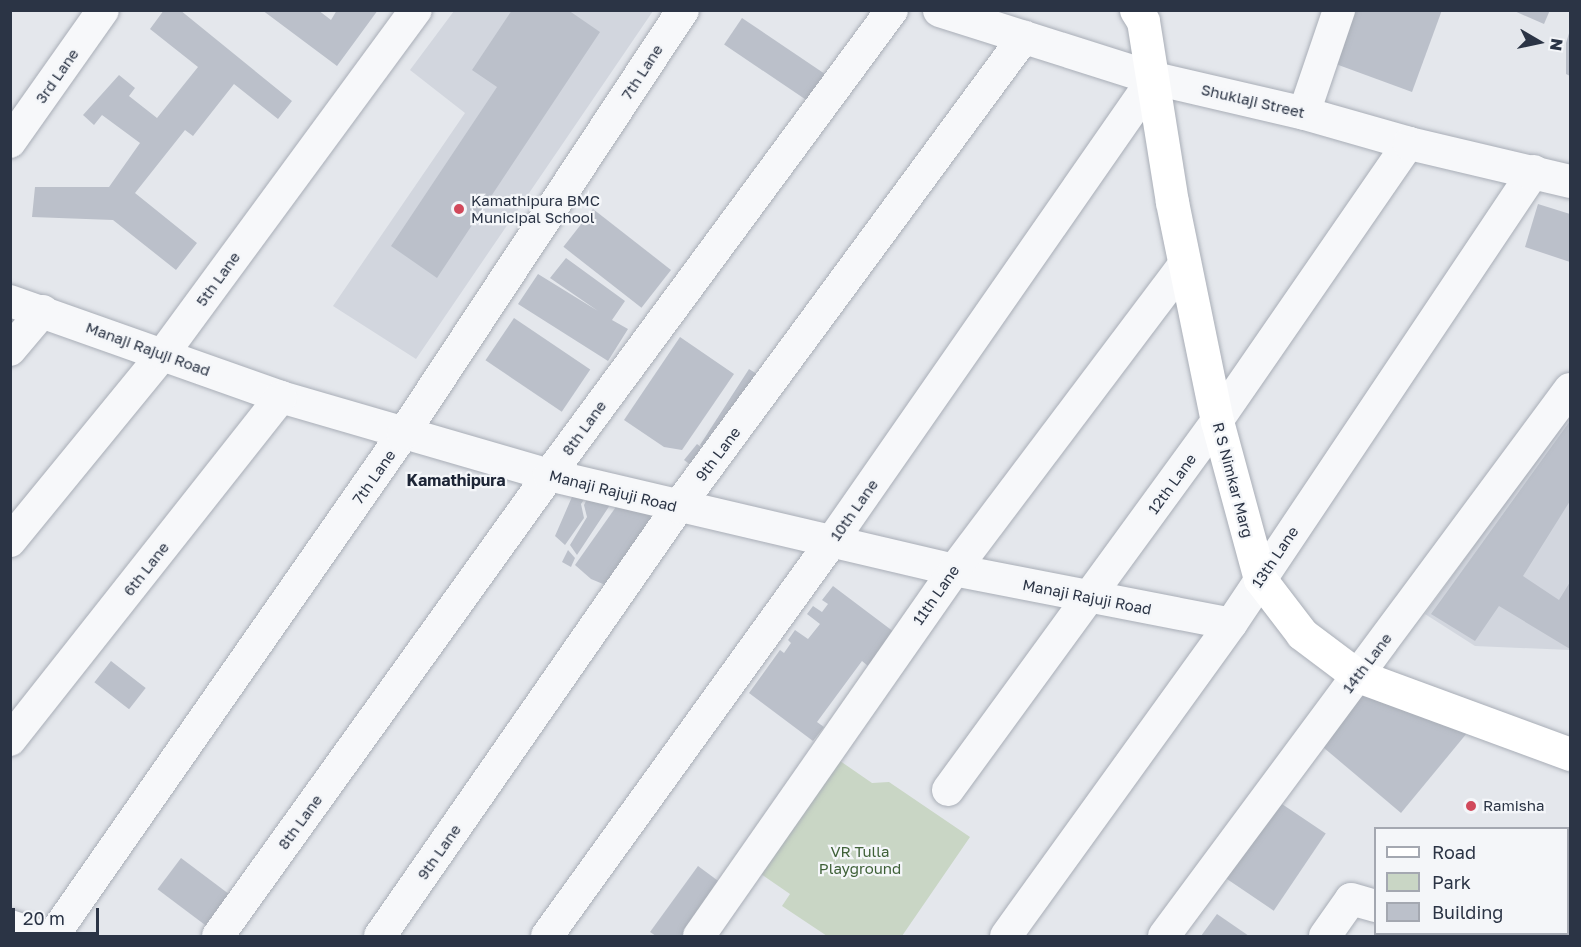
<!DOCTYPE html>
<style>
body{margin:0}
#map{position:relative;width:1581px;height:947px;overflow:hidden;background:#e4e7ec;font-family:"Golos Text",sans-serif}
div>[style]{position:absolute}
.built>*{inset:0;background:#d2d6de}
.green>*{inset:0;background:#c9d6c5}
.building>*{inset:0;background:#bbc0ca;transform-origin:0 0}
.roads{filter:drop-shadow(0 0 2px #a9aeb7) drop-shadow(0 0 2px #a9aeb7)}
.minor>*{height:32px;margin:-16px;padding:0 16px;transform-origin:16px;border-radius:16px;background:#f7f8fa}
.tertiary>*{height:33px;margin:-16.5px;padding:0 16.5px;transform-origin:16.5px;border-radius:16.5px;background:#f7f8fa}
.secondary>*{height:33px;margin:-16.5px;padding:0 16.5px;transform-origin:16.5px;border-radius:16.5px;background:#fff}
.dots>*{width:16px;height:16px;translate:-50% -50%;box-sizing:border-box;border:3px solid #f4f6f9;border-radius:50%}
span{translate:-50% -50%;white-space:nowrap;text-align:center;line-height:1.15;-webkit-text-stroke:4.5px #f4f6f9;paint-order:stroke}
.street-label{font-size:15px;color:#2b3445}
.poi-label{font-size:15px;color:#2b3445}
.left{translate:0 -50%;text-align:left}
.park-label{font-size:15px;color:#3f6138}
.neighbourhood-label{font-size:16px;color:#1d2536;font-weight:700}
.frame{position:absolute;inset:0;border:12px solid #2b3445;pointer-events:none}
.legend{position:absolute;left:1374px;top:827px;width:195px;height:108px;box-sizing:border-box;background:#f4f6f9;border:2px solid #a4a8b1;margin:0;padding:8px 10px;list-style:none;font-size:18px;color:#2b3445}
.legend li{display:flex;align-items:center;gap:12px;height:30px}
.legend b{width:30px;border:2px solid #a4a8b1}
.north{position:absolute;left:1509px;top:12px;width:60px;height:60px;-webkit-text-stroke:4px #f4f6f9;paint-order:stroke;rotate:99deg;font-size:16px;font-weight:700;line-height:24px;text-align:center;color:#2b3445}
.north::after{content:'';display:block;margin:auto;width:21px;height:27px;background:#2b3445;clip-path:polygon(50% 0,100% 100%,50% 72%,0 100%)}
.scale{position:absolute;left:12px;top:908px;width:87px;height:27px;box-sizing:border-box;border:3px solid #2b3445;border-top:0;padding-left:8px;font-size:18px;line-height:21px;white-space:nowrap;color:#2b3445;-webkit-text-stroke:4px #f4f6f9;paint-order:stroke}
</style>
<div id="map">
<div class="built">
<div style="clip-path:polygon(454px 11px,653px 11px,416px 359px,333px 306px,465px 113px,410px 70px)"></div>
<div style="clip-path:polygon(1570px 412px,1570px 650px,1475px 646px,1425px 614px)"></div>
</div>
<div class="green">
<div style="clip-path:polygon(830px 754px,872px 783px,889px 782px,970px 837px,902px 936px,827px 936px,782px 906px,790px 894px,752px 868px)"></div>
</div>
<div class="building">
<div style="clip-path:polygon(164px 10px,180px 10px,292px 101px,278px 119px,234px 84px,193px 136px,185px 130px,135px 193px,197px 243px,176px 270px,113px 220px,32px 217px,35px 187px,109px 187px,140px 143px,102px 115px,94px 125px,83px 115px,119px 75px,135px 88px,129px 96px,157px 118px,198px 67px,150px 29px)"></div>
<div style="clip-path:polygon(262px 10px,318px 10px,331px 20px,337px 10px,378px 10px,337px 66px)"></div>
<div style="clip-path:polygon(512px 10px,568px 10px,600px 32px,437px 278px,391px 246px,497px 87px,472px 70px)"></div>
<div style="clip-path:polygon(1352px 10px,1442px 10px,1412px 92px,1333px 63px)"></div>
<div style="clip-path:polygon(1512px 10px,1550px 10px,1544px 24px)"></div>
<div style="left:742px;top:18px;width:105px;height:32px;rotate:34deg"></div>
<div style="clip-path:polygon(1570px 30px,1570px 76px,1566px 74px,1566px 43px)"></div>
<div style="clip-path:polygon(1538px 204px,1570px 214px,1570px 262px,1525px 247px)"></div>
<div style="left:593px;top:209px;width:99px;height:48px;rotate:38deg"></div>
<div style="clip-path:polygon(566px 258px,625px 301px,612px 320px,628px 329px,608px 361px,518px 304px,538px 274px,598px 311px,550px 278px)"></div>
<div style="left:514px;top:318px;width:92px;height:51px;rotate:34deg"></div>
<div style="clip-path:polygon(680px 337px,734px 374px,682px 450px,664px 447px,624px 420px)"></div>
<div style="clip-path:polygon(749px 369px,763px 378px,699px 474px,694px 466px,702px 455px,692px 466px,684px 460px,697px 444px,705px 450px,700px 445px)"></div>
<div style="clip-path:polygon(1570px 421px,1570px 501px,1523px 576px,1559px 600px,1570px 582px,1570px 649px,1499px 606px,1475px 641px,1431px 614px)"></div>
<div style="clip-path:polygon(575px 490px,587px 495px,581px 504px,584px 518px,565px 545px,555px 536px)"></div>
<div style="clip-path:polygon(589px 495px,612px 502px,577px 555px,570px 545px,587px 517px,584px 505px)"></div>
<div style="clip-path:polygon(618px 504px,655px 512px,615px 589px,591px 579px,575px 565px)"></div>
<div style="clip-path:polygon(568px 550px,575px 558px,571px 567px,562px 562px)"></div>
<div style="clip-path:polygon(833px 586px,894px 632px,868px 666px,862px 661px,817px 722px,824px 727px,813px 741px,749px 693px,780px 650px,784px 653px,791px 643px,788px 640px,795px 630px,808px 639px,820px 624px,807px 614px,813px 606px,822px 612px,828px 604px,822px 600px)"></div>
<div style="left:111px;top:661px;width:44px;height:27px;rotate:38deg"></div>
<div style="clip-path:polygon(1359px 687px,1472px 727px,1401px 813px,1317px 742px)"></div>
<div style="left:1276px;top:800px;width:60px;height:93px;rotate:34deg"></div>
<div style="left:181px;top:858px;width:60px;height:39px;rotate:37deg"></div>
<div style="clip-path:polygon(698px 866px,725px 886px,689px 936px,656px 936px,650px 932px)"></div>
<div style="clip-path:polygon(1217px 914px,1249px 936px,1201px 936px)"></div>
</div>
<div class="roads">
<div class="minor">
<div style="left:1304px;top:113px;width:109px;rotate:-71.2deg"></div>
<div style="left:10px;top:142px;width:161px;rotate:-54.8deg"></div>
<div style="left:10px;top:301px;width:288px;rotate:19.5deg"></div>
<div style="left:281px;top:397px;width:279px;rotate:16.2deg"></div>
<div style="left:549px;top:475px;width:416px;rotate:13.2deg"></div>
<div style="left:954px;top:570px;width:282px;rotate:11deg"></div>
<div style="left:10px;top:350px;width:51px;rotate:-49.8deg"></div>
<div style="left:10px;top:541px;width:242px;rotate:-50.7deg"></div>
<div style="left:163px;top:354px;width:427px;rotate:-53.7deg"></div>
<div style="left:10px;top:740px;width:437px;rotate:-51.7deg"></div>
<div style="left:948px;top:790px;width:457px;rotate:-53.9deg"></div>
<div style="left:1217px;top:421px;width:338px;rotate:-55.4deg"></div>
<div style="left:10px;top:926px;width:33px;rotate:18deg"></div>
<div style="left:1462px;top:934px;width:9px;rotate:13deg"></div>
<div style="left:53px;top:936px;width:612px;rotate:-55.12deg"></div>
<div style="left:403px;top:434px;width:508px;rotate:-56.56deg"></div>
<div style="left:218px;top:936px;width:568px;rotate:-54.32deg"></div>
<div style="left:549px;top:475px;width:578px;rotate:-53.59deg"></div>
<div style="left:380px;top:936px;width:522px;rotate:-55.21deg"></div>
<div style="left:678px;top:507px;width:584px;rotate:-53.64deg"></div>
<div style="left:547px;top:936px;width:487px;rotate:-54.2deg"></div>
<div style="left:832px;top:541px;width:564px;rotate:-55.18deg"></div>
<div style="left:699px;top:936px;width:446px;rotate:-55.1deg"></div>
<div style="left:954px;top:570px;width:383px;rotate:-53deg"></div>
<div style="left:1006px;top:936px;width:385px;rotate:-54.2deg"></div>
<div style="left:1231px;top:624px;width:545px;rotate:-56.22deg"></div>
<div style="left:1164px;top:936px;width:681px;rotate:-53.42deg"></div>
<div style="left:1325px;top:936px;width:45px;rotate:-54.9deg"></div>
<div style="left:1351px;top:899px;width:26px;rotate:16deg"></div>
</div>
<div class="tertiary">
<div style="left:939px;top:10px;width:225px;rotate:17.6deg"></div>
<div style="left:1154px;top:78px;width:154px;rotate:13.1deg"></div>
<div style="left:1304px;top:113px;width:109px;rotate:15.9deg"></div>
<div style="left:1409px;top:143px;width:165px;rotate:13.3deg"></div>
</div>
<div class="secondary">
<div style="left:1136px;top:10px;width:13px;rotate:58deg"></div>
<div style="left:1143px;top:21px;width:183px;rotate:80.9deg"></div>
<div style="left:1172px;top:202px;width:224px;rotate:78.4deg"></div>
<div style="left:1217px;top:421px;width:164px;rotate:74.8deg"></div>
<div style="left:1260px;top:579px;width:69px;rotate:52.6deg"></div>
<div style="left:1302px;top:634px;width:70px;rotate:36.9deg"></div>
<div style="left:1358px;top:676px;width:226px;rotate:20.2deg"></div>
</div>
</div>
<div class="dots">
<div style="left:459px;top:209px;background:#d1495b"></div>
<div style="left:1471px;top:806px;background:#d1495b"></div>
</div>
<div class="street-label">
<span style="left:642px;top:72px;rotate:-57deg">7th Lane</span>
<span style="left:57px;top:76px;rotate:-55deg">3rd Lane</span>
<span style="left:1253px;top:101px;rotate:13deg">Shuklaji Street</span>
<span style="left:218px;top:279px;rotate:-54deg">5th Lane</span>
<span style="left:148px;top:349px;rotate:20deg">Manaji Rajuji Road</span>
<span style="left:584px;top:428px;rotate:-54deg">8th Lane</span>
<span style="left:718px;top:454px;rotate:-53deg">9th Lane</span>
<span style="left:374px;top:477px;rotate:-55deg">7th Lane</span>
<span style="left:1233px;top:480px;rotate:75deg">R S Nimkar Marg</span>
<span style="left:1172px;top:484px;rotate:-54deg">12th Lane</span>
<span style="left:613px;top:491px;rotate:14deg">Manaji Rajuji Road</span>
<span style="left:854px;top:510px;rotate:-55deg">10th Lane</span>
<span style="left:1275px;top:557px;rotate:-56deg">13th Lane</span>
<span style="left:146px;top:569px;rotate:-52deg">6th Lane</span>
<span style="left:936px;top:595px;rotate:-55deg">11th Lane</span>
<span style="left:1087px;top:597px;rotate:11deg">Manaji Rajuji Road</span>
<span style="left:1367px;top:663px;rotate:-53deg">14th Lane</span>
<span style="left:300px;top:822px;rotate:-54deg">8th Lane</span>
<span style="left:439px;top:852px;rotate:-55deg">9th Lane</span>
</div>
<div class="poi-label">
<span class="left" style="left:471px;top:209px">Kamathipura BMC<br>Municipal School</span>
<span class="left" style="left:1483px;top:806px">Ramisha</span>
</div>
<div class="park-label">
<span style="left:860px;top:860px">VR Tulla<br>Playground</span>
</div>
<div class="neighbourhood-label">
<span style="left:456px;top:480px">Kamathipura</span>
</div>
<div class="frame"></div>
<ul class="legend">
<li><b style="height:8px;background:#fff"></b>Road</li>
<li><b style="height:16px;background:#c9d6c5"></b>Park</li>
<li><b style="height:16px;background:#bbc0ca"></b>Building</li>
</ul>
<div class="north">N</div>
<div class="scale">20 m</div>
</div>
